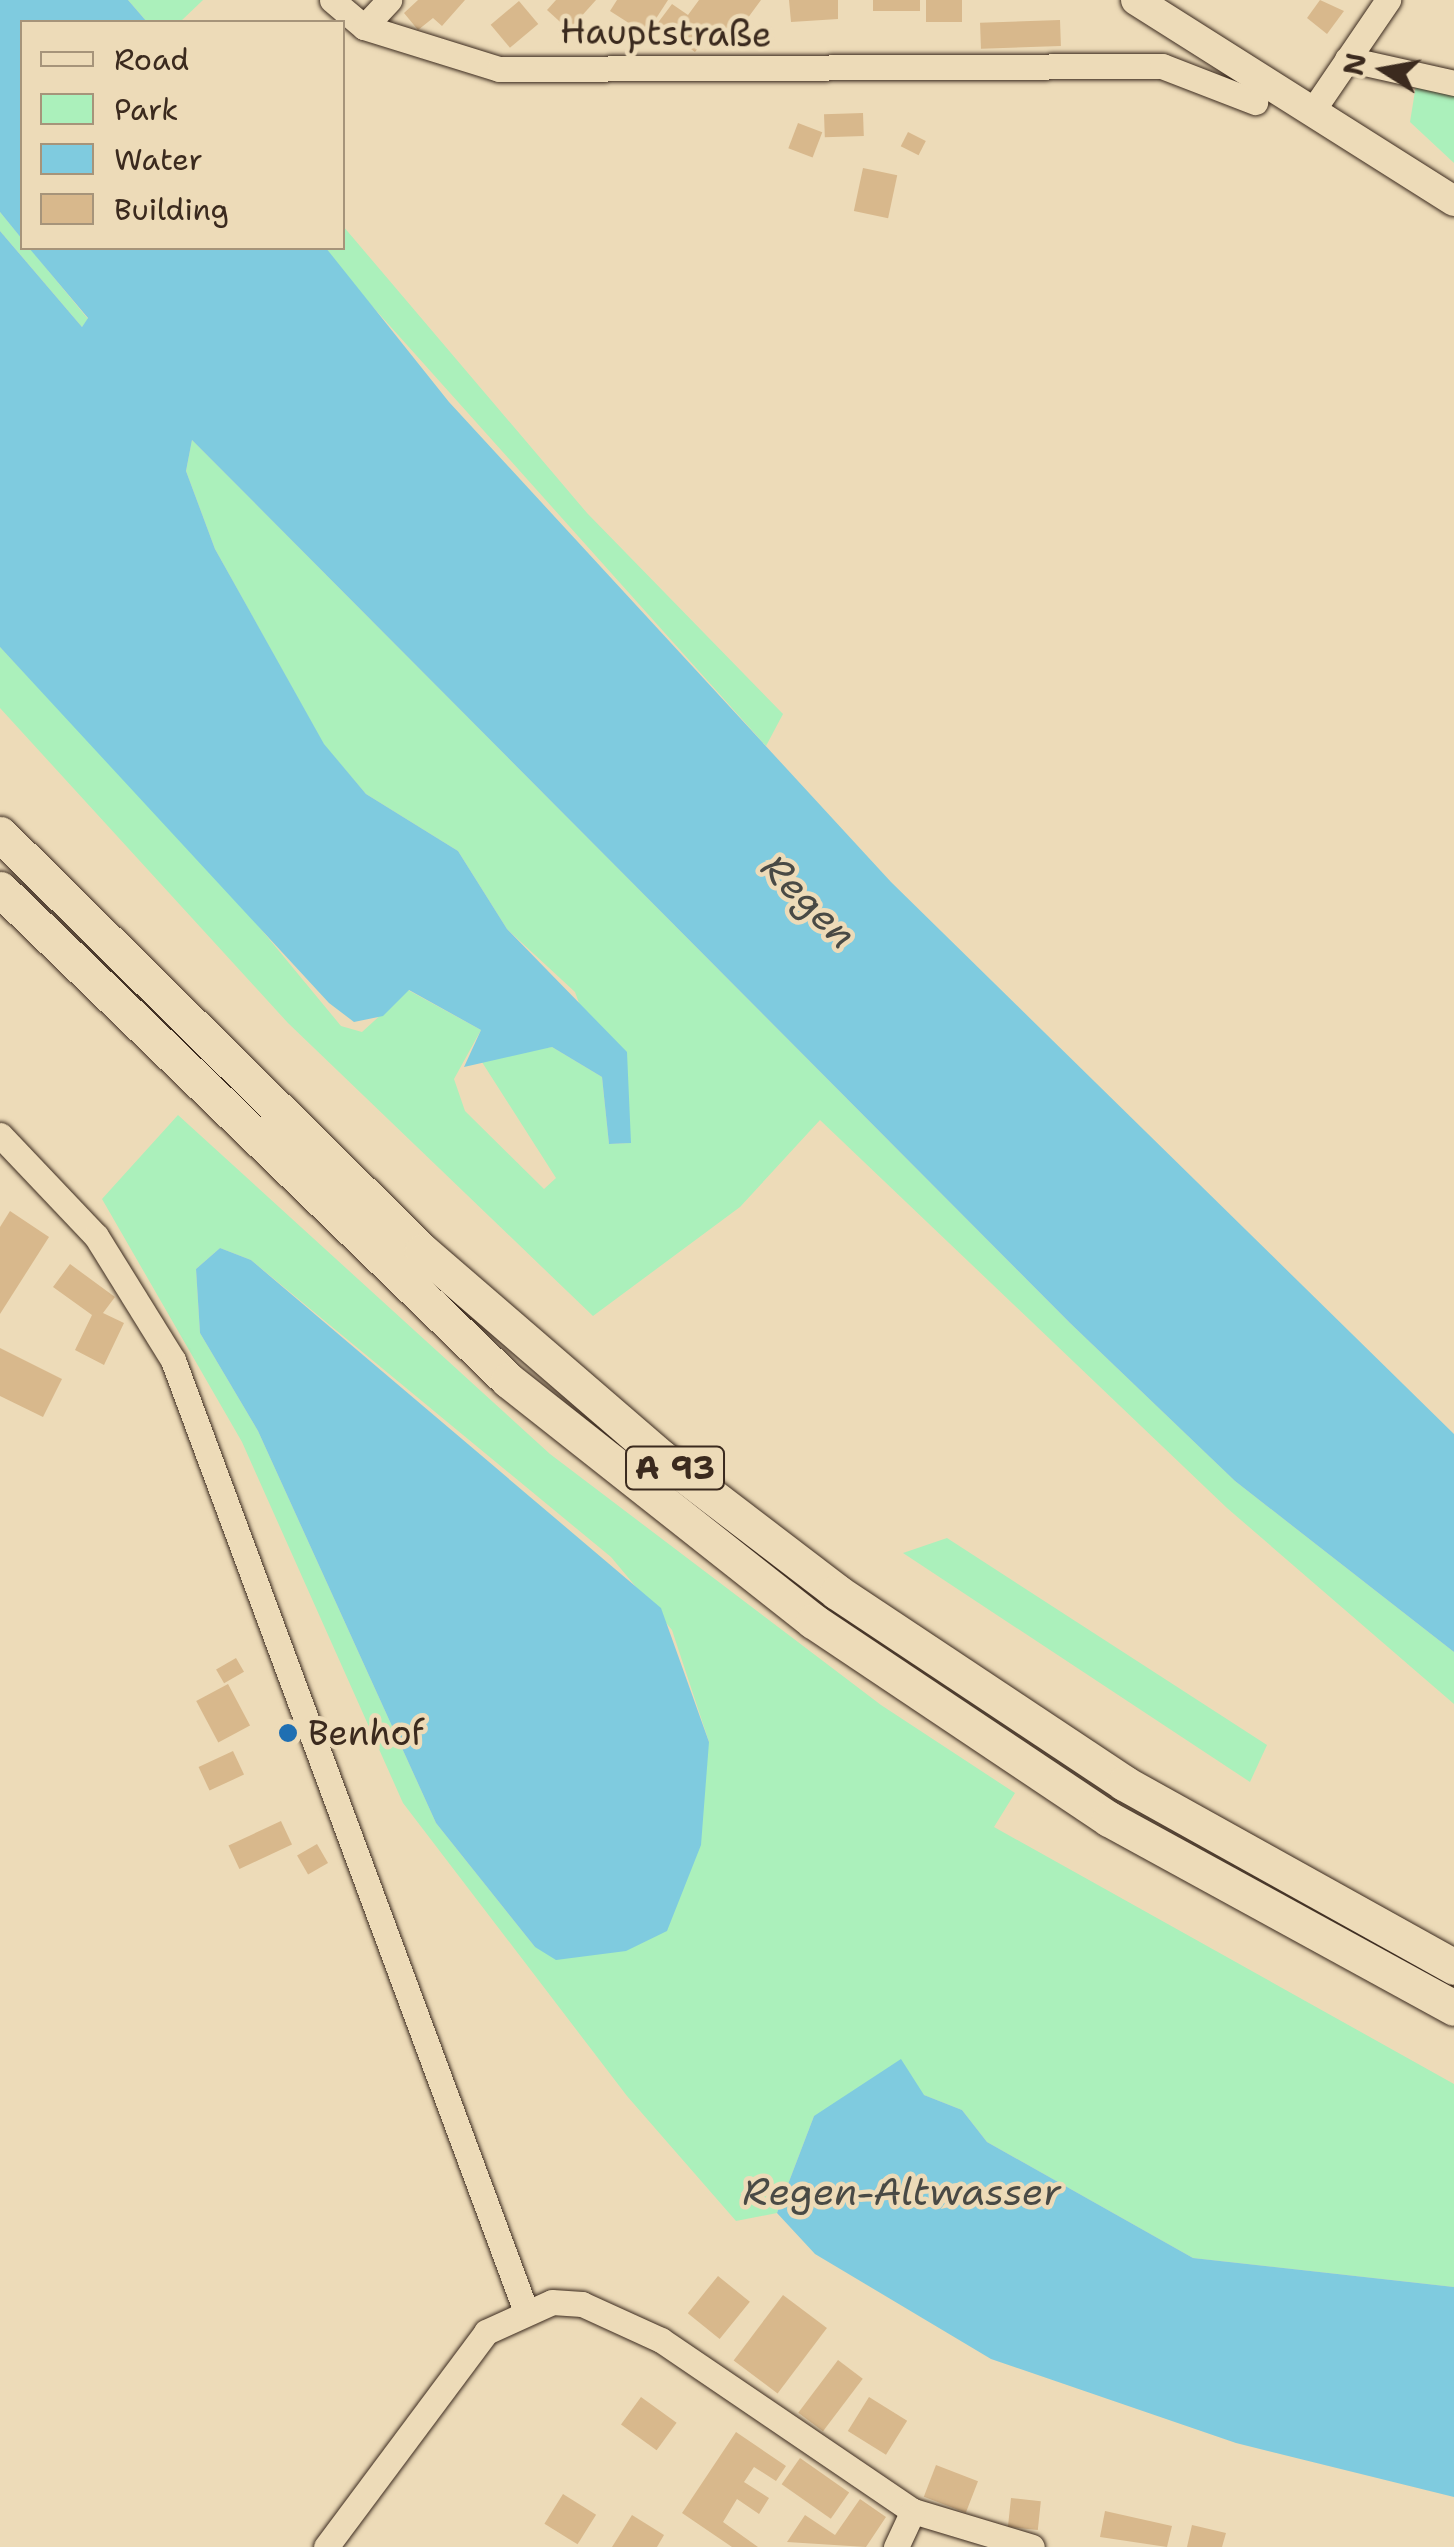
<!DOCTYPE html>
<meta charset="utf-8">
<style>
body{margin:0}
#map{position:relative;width:1454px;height:2547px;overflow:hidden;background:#eddbb8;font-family:"Shantell Sans",sans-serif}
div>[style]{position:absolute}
.green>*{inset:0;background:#abf0bb}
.water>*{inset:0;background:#7fcbdf}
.building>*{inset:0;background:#d8b88c;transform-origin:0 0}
.roads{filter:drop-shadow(0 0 2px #3b2a1e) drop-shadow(0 0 2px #3b2a1e)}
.minor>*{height:25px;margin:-12.5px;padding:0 12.5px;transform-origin:12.5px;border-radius:12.5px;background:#eddbb8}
.major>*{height:30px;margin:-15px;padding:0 15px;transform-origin:15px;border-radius:15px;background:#eddbb8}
.highway>*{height:35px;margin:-17.5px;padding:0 17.5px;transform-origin:17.5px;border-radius:17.5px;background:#eddbb8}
.dots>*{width:28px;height:28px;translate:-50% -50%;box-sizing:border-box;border:5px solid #eddbb8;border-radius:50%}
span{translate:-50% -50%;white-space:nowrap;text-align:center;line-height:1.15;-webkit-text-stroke:9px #eddbb8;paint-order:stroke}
.shield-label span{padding:2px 8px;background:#eddbb8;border:2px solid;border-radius:8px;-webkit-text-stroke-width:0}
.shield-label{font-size:32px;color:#3b2a1e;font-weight:700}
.street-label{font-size:35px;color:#3b2a1e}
.poi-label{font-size:35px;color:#3b2a1e}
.left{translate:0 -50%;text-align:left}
.water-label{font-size:38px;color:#494a45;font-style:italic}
.legend{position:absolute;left:20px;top:20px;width:325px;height:230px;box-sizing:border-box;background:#eddbb8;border:2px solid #a6947a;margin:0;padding:12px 18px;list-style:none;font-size:30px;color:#3b2a1e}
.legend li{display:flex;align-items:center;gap:20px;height:50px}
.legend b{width:50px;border:2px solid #a6947a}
.north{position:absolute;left:1334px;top:20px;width:100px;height:100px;-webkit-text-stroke:8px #eddbb8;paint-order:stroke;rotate:281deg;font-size:28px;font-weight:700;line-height:40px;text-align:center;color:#3b2a1e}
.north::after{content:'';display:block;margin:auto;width:35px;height:45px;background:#3b2a1e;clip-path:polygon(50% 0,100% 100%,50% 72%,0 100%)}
</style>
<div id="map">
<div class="green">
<div style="clip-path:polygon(128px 0,203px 0,180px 22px,147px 22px)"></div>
<div style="clip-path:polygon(1416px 85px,1454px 96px,1454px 163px,1410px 122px)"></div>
<div style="clip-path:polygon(0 212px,88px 319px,82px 327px,0 231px)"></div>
<div style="clip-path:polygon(343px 226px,587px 513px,783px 714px,766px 746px,347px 278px,326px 248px,342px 248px)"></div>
<div style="clip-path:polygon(192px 440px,1070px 1323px,1235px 1481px,1454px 1652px,1454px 1704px,1227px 1508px,820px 1120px,740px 1207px,593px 1316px,288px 1023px,0 708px,0 647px,232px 894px,341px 1026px,362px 1032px,408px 990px,481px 1030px,454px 1079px,465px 1111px,544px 1189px,556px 1178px,480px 1059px,552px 1047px,602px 1077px,609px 1144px,630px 1143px,575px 992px,507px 929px,458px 851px,366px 794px,324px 745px,215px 549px,186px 471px)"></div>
<div style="clip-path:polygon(evenodd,178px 1115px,550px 1454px,881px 1705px,1015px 1793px,994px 1827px,1454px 2084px,1454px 2287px,1193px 2258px,987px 2142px,962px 2110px,924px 2095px,814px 2116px,777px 2213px,736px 2221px,627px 2096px,403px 1803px,242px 1442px,102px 1199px,178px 1115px,220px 1248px,251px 1260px,611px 1557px,672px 1630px,709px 1742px,535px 1947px,436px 1823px,258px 1431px,200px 1333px,196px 1269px,220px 1248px)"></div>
<div style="clip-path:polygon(947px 1538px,1267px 1745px,1250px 1782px,903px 1553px)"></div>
</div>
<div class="water">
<div style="clip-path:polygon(0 0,128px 0,147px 22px,22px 22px,22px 239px,0 212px)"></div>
<div style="clip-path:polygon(0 231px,82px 327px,88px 318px,29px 248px,326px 248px,449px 402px,891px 882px,1454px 1434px,1454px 1652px,1235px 1481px,1070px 1323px,192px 440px,186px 471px,215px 549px,324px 744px,366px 794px,458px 851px,507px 929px,627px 1052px,631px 1143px,609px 1144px,602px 1077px,552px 1047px,464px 1067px,481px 1030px,409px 990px,383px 1016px,354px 1022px,329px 1003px,0 647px)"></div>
<div style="clip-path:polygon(220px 1248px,251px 1260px,661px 1608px,709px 1742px,701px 1845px,667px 1931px,626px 1951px,556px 1960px,535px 1947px,436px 1823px,258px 1431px,200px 1333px,196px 1269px)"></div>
<div style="clip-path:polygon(901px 2059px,924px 2095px,962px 2110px,987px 2142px,1193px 2258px,1454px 2287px,1454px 2497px,1236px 2443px,991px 2359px,815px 2254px,777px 2213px,814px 2116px)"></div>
</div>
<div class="building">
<div style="clip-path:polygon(418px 0,465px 0,442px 26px,433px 18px,418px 30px,404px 13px)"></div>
<div style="clip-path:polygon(556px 0,596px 0,569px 30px,547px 10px)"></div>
<div style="clip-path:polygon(617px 0,668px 0,646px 34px,610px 11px)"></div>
<div style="clip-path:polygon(699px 0,761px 0,728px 45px,710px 32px,695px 52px,657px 24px,672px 4px,688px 15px)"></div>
<div style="clip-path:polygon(789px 0,838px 0,838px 19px,791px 22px)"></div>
<div style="left:873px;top:0;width:47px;height:11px"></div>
<div style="left:926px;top:0;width:36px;height:22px"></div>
<div style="clip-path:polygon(1320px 0,1344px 11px,1327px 34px,1307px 18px)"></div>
<div style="left:519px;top:1px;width:30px;height:37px;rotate:50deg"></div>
<div style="left:1060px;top:20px;width:26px;height:80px;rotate:88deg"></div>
<div style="left:863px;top:113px;width:23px;height:39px;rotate:88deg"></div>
<div style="left:798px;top:123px;width:26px;height:27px;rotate:21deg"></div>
<div style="left:908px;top:132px;width:20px;height:16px;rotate:27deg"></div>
<div style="left:863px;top:168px;width:35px;height:44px;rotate:12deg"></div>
<div style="clip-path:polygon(10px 1211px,49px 1237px,0 1314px,0 1227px)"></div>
<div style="clip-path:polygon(70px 1264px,115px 1297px,103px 1313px,124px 1323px,104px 1365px,75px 1350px,92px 1315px,53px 1287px)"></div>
<div style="clip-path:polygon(0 1348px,62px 1379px,43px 1417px,0 1396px)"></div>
<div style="left:236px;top:1658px;width:16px;height:23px;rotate:60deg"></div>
<div style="left:228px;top:1684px;width:47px;height:36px;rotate:62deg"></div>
<div style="left:233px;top:1751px;width:26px;height:38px;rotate:65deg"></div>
<div style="left:281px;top:1821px;width:26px;height:58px;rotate:65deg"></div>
<div style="left:317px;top:1844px;width:22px;height:23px;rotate:60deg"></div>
<div style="left:718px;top:2276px;width:41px;height:48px;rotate:39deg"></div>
<div style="left:783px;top:2295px;width:55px;height:82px;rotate:37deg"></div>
<div style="left:838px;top:2360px;width:31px;height:66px;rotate:37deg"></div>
<div style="left:641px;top:2397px;width:44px;height:34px;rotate:36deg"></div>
<div style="left:869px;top:2397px;width:45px;height:40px;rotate:32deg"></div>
<div style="clip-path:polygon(736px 2432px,786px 2466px,776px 2481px,754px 2467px,744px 2482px,769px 2498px,759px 2514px,737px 2499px,723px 2522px,758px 2547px,732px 2547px,682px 2513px)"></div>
<div style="left:800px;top:2458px;width:60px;height:32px;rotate:35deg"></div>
<div style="left:936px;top:2465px;width:45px;height:34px;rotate:21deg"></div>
<div style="left:563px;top:2494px;width:39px;height:35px;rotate:32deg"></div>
<div style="left:1011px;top:2498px;width:30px;height:29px;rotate:6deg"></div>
<div style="clip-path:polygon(860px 2499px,886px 2517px,866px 2547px,787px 2542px,805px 2515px,835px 2535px)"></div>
<div style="clip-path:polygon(1105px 2511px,1172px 2526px,1167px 2547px,1100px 2537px)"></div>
<div style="clip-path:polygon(632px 2515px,664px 2535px,657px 2547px,612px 2547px)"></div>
<div style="clip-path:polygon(1192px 2525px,1226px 2533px,1222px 2547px,1187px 2547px)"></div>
</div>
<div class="roads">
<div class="minor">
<div style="left:332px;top:0;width:42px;rotate:40.2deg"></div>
<div style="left:364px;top:27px;width:141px;rotate:17.3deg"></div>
<div style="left:499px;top:69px;width:663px;rotate:-0.26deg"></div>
<div style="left:1162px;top:66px;width:100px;rotate:21.2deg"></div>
<div style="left:364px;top:27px;width:37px;rotate:-47deg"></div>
<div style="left:1347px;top:59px;width:110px;rotate:12.6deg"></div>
<div style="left:1315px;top:107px;width:130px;rotate:-55.7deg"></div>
<div style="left:0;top:1135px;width:139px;rotate:46.5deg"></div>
<div style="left:96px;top:1236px;width:146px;rotate:58.2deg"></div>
<div style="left:173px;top:1360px;width:1012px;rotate:69.65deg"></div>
<div style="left:326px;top:2547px;width:268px;rotate:-53.3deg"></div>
<div style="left:486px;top:2332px;width:72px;rotate:-24.4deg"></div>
<div style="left:552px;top:2302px;width:30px;rotate:4deg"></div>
<div style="left:582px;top:2304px;width:87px;rotate:24.5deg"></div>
<div style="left:661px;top:2340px;width:305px;rotate:34.2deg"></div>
<div style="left:913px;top:2511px;width:124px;rotate:16.8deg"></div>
<div style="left:896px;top:2547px;width:40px;rotate:-65deg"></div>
</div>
<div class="major">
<div style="left:1136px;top:0;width:376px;rotate:32.3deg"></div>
</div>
<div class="highway">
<div style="left:0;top:834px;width:593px;rotate:44.66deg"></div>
<div style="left:422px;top:1251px;width:317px;rotate:40.8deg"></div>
<div style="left:662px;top:1458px;width:220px;rotate:37.4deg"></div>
<div style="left:837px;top:1592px;width:345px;rotate:33.6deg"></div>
<div style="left:1124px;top:1783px;width:378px;rotate:29.1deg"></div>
<div style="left:0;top:889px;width:707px;rotate:44.03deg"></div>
<div style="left:508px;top:1380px;width:389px;rotate:38.3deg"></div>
<div style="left:813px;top:1621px;width:356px;rotate:33.8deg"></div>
<div style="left:1109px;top:1819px;width:393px;rotate:28.7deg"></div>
</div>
</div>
<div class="dots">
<div style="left:288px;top:1733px;background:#1f6fb2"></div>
</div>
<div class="shield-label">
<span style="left:675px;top:1468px">A 93</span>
</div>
<div class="street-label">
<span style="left:666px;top:33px;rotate:1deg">Hauptstraße</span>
</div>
<div class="poi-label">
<span class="left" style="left:308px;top:1733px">Benhof</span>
</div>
<div class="water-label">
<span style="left:809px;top:901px;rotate:45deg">Regen</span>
<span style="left:902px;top:2192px">Regen-Altwasser</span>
</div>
<ul class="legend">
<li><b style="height:12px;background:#eddbb8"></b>Road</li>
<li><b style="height:28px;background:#abf0bb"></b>Park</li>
<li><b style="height:28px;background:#7fcbdf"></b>Water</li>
<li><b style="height:28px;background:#d8b88c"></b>Building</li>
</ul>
<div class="north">N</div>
</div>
